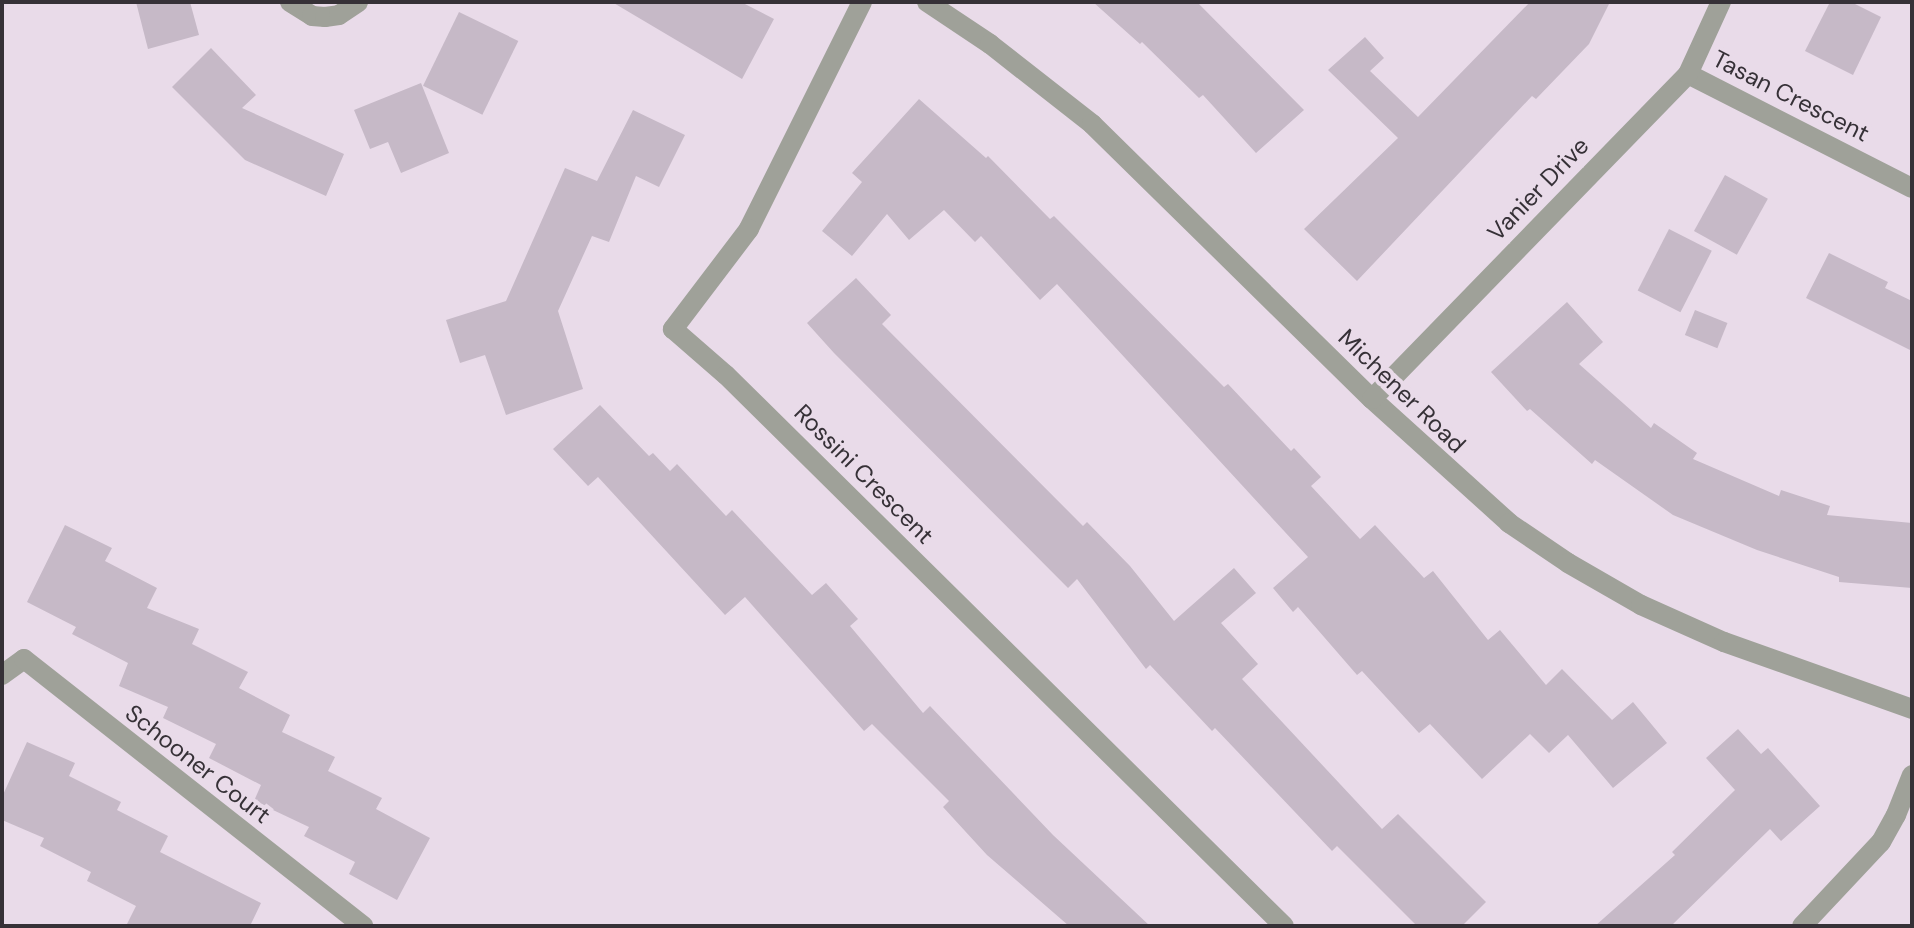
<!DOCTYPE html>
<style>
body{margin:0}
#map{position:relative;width:1914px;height:928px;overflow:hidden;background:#e9dbe9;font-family:"DM Sans",sans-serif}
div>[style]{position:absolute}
.building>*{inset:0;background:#c6b9c7;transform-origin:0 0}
.minor>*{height:20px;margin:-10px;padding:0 10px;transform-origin:10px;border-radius:10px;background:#9fa199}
span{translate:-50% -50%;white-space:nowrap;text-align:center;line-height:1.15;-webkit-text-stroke:8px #e9dbe9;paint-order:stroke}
.street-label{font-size:24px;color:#363137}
.frame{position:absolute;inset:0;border:4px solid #363137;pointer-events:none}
</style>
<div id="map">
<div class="building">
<div style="clip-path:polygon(136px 2px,190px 2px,199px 35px,148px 49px)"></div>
<div style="clip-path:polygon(612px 2px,741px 2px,774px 19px,742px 79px)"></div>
<div style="clip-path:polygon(1093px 2px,1197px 2px,1304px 110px,1256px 153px,1203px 95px,1199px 98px,1142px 42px,1140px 44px)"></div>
<div style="clip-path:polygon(1530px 2px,1610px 2px,1589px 44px,1536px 99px,1532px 96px,1357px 281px,1304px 229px,1398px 138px,1328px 70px,1365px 37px,1384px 58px,1370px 71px,1418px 117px)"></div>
<div style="clip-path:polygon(1830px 2px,1851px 2px,1881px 17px,1853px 75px,1805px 51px)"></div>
<div style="left:459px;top:12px;width:66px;height:82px;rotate:26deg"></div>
<div style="clip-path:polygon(211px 48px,256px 95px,242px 108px,344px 154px,326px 196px,245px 160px,172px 87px)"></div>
<div style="clip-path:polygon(421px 83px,449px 153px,401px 173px,388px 142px,370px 149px,354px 110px)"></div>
<div style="clip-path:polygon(919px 99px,986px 158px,988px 156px,1050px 219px,1054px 216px,1224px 387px,1228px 384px,1291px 451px,1294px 448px,1321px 477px,1311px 486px,1360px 539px,1375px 525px,1424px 578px,1433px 571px,1488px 640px,1500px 630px,1546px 685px,1562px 669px,1612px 720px,1633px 702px,1667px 743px,1613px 788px,1568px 735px,1549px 753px,1530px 734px,1482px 779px,1430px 724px,1419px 733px,1362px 671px,1357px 675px,1298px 607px,1293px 612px,1273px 588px,1308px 557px,1057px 284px,1040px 300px,981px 236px,975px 242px,944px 210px,909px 240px,887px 214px,852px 256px,822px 231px,862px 182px,852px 173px)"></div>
<div style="clip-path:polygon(633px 110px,685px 135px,659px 187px,636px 176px,609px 242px,592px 236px,558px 311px,583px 389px,506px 415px,485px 355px,460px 363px,446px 320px,506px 301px,565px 168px,597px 181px)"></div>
<div style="left:1725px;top:175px;width:49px;height:64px;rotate:29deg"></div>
<div style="left:1669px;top:229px;width:48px;height:69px;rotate:27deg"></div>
<div style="clip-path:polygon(1829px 253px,1888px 282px,1885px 288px,1912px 301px,1912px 351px,1806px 298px)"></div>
<div style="clip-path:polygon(856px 278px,891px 315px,882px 324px,1083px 526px,1087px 522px,1130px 566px,1174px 621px,1234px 568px,1256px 593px,1221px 623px,1258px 664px,1242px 679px,1382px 829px,1398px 814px,1486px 902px,1462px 926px,1417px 926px,1337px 846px,1332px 851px,1215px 728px,1212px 731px,1150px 665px,1146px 669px,1077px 579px,1068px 588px,834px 353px,807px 323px)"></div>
<div style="clip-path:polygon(1567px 302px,1603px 342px,1579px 364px,1651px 428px,1654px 423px,1697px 453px,1693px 459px,1779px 496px,1781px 490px,1830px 506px,1827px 515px,1912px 523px,1912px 588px,1839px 582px,1839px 577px,1757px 550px,1673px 515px,1595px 460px,1592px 464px,1530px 409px,1527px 411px,1491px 372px)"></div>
<div style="left:1695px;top:310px;width:35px;height:27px;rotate:22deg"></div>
<div style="clip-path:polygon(600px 405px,649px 456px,653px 453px,670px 471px,677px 464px,726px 516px,732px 510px,812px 595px,826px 583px,858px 619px,850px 626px,923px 713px,930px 706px,1053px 835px,1150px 926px,1069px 926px,987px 855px,943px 807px,949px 801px,872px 724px,864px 731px,745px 597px,725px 615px,598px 477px,588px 486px,553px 449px)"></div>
<div style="clip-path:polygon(65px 525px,112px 548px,105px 561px,157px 588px,147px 608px,199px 629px,192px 644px,248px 672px,239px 688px,290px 715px,282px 732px,335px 757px,328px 771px,382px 798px,376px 809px,430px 838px,397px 900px,349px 874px,355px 862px,304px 836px,309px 827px,254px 801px,261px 785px,209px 758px,216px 744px,163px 718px,168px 707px,119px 686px,128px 663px,72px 634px,76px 627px,27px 602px)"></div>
<div style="clip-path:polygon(1738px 729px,1761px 754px,1768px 748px,1820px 806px,1781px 841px,1770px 829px,1671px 926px,1595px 926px,1675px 855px,1672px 852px,1735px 790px,1706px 758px)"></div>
<div style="clip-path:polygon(27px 742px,75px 763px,69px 776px,121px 802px,117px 810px,168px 836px,160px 852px,261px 903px,250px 926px,126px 926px,136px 906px,87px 881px,91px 872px,40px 846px,44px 838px,2px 820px,2px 797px)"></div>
</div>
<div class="minor">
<div style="left:290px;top:2px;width:26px;rotate:32deg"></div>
<div style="left:312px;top:16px;width:13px;rotate:4deg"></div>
<div style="left:325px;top:17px;width:14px;rotate:-8deg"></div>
<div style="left:339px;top:15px;width:23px;rotate:-34deg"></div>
<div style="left:862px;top:2px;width:254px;rotate:116.5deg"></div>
<div style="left:749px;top:229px;width:126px;rotate:127.2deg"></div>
<div style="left:673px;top:329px;width:70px;rotate:41deg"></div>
<div style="left:726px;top:375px;width:784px;rotate:44.64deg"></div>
<div style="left:927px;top:2px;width:76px;rotate:33.7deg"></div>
<div style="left:990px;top:44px;width:130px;rotate:38.1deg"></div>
<div style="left:1092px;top:124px;width:392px;rotate:44.5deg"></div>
<div style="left:1372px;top:399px;width:185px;rotate:42.1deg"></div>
<div style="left:1509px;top:523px;width:71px;rotate:34.1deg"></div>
<div style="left:1568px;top:563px;width:84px;rotate:29.9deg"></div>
<div style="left:1641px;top:605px;width:91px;rotate:24deg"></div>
<div style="left:1724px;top:642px;width:200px;rotate:19.6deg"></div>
<div style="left:1688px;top:74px;width:251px;rotate:27deg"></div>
<div style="left:1372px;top:399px;width:453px;rotate:-45.8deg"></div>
<div style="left:1688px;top:74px;width:79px;rotate:-65.4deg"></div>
<div style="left:2px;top:675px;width:27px;rotate:-36deg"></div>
<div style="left:24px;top:659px;width:432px;rotate:38.2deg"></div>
<div style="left:1802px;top:926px;width:115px;rotate:-46.8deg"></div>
<div style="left:1881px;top:842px;width:31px;rotate:-61deg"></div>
<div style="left:1896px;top:815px;width:43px;rotate:-68.2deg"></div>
</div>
<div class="street-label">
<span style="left:1791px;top:96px;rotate:27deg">Tasan Crescent</span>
<span style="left:1538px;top:189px;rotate:-46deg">Vanier Drive</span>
<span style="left:1402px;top:391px;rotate:44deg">Michener Road</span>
<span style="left:864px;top:474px;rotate:45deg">Rossini Crescent</span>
<span style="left:198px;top:764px;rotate:38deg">Schooner Court</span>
</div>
<div class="frame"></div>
</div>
